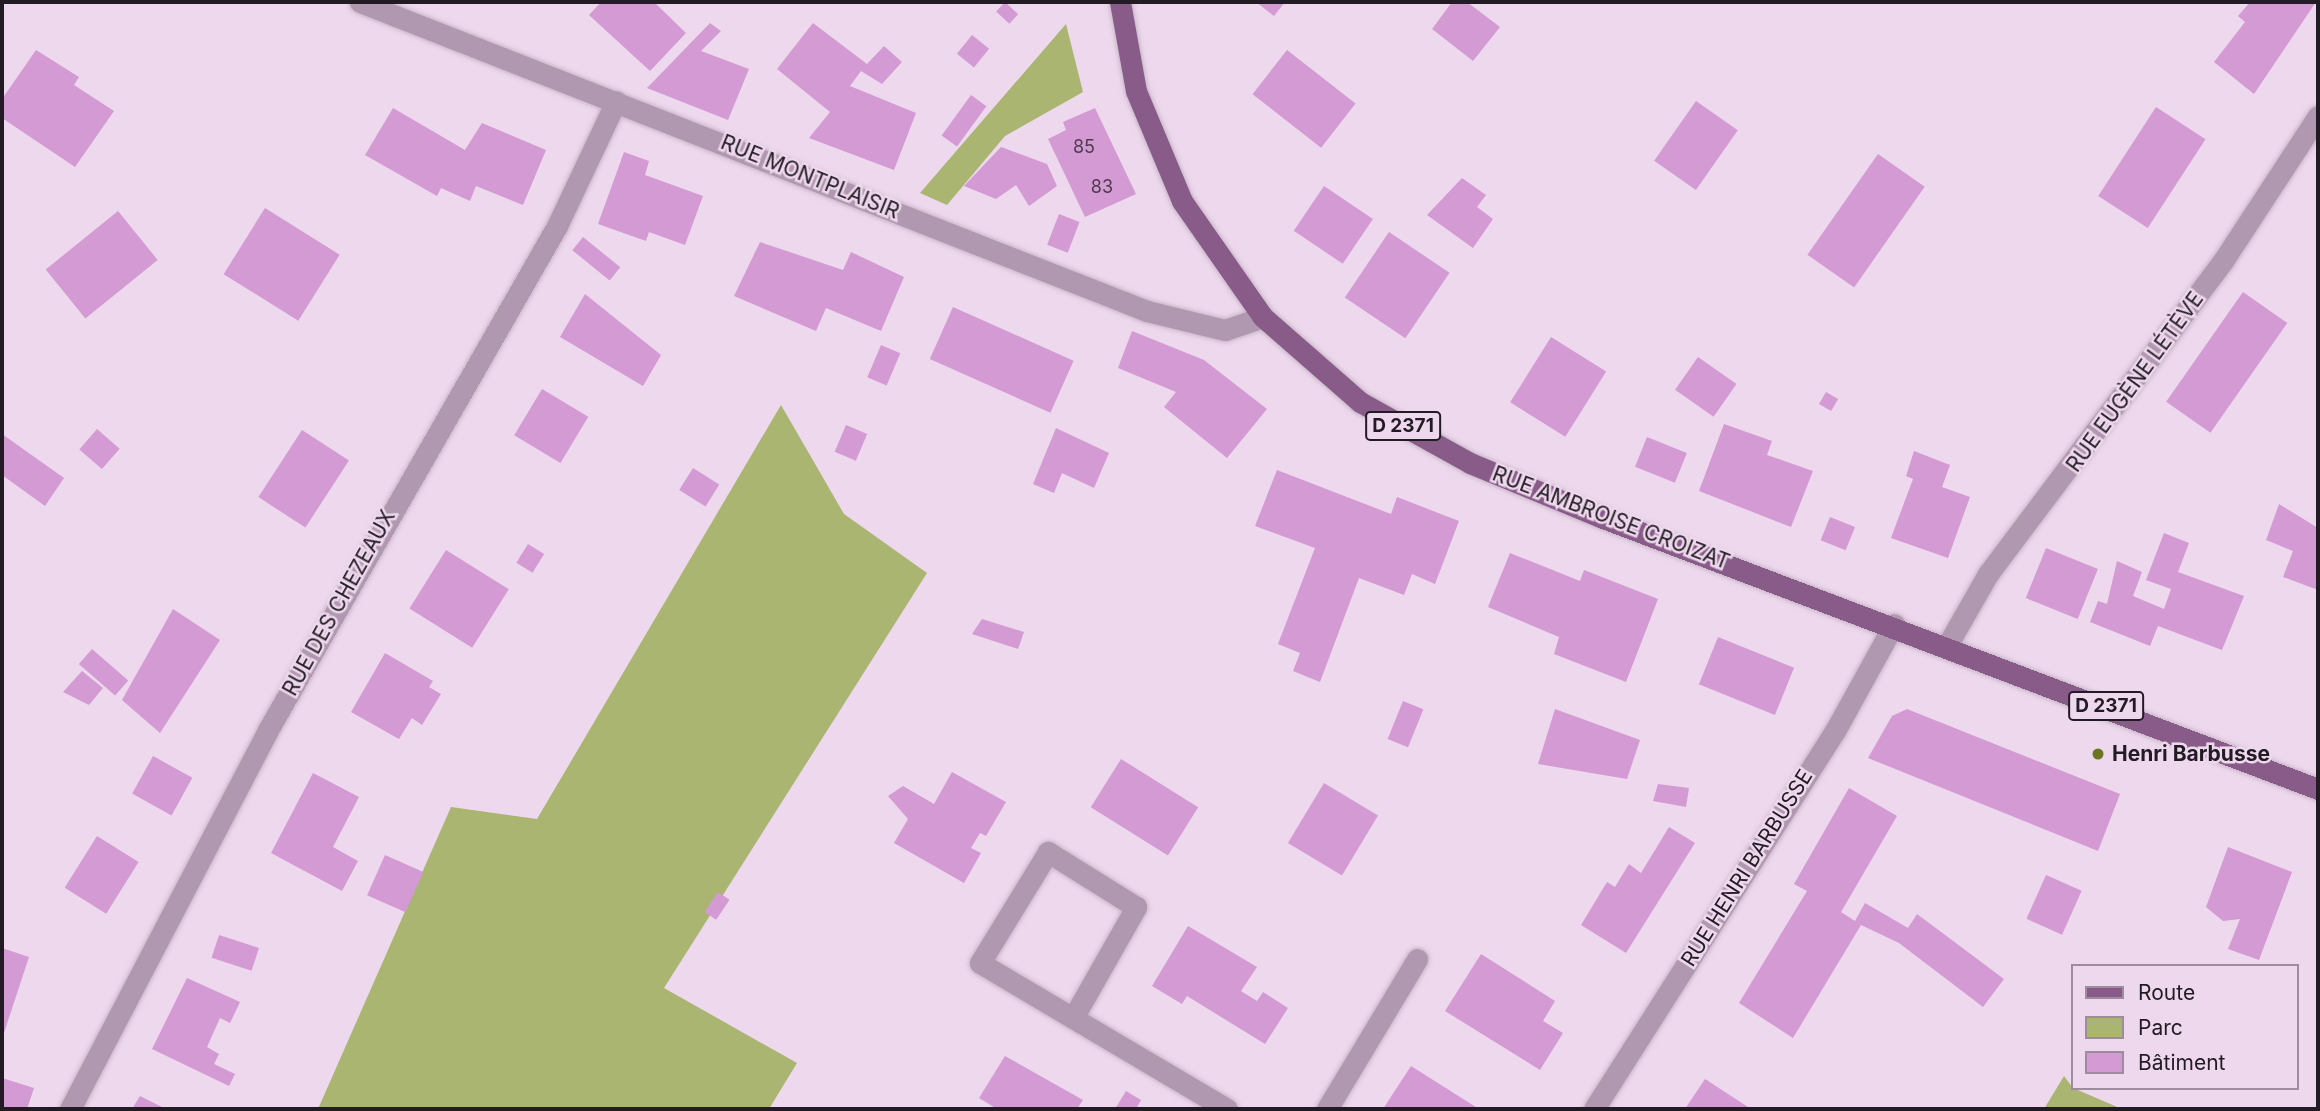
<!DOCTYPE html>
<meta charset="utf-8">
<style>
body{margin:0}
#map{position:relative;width:2320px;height:1111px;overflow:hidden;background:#eed8ed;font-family:Inter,sans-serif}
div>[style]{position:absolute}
.green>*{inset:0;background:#a9b571}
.building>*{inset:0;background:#d39ad3;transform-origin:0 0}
.roads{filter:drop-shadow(0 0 2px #c9b6c9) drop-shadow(0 0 2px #c9b6c9)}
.service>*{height:21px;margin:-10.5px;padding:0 10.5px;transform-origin:10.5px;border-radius:10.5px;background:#b198b1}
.minor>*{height:21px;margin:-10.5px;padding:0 10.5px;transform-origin:10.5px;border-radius:10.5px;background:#b198b1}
.tertiary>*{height:21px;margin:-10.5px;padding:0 10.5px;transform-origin:10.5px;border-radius:10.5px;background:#b198b1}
.primary>*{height:21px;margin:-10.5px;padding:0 10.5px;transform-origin:10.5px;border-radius:10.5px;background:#885b88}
.dots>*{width:19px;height:19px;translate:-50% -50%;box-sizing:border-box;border:4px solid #eed8ed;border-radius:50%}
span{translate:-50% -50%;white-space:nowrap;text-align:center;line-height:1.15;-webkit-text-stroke:5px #eed8ed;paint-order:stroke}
.number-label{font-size:18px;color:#4f3b4f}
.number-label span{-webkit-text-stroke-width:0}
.shield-label span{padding:2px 5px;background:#eed8ed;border:2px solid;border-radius:5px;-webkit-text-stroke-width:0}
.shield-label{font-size:19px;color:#231b23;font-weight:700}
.street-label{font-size:21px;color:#231b23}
.poi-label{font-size:21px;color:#231b23;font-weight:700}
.left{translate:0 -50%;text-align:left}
.frame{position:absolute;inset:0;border:4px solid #231b23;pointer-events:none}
.legend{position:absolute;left:2071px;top:964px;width:228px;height:126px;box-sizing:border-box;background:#eed8ed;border:2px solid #9d8c9c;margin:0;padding:9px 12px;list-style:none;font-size:21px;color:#231b23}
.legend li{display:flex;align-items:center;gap:14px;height:35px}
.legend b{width:35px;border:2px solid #9d8c9c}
</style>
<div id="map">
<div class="green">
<div style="clip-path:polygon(1066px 24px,1083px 92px,1005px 136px,947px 205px,920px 193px)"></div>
<div style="clip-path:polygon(781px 405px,844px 514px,927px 573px,664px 988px,797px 1063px,769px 1109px,318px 1109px,451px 807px,537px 819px)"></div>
<div style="clip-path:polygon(2064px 1076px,2073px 1088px,2122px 1109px,2044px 1109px)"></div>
</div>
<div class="building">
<div style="clip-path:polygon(601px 2px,654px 2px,686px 33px,650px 71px,589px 15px)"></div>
<div style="left:1005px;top:2px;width:18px;height:13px;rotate:43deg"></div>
<div style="clip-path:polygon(1256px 2px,1285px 2px,1274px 16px)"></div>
<div style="clip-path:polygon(1452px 2px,1467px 2px,1500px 27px,1473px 61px,1432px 29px)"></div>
<div style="clip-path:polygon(2250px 2px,2316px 2px,2254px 94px,2214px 62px,2245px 22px,2238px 16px)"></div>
<div style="clip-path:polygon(710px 23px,721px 31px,701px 51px,749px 69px,728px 120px,647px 88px)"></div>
<div style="clip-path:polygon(813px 23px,867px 64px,884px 46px,902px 62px,882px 84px,861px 71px,850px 86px,916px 113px,894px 170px,809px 138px,830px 112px,777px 69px)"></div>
<div style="left:972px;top:35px;width:22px;height:24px;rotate:39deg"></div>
<div style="clip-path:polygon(36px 50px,79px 77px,74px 85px,114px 111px,75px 167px,2px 118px,2px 99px)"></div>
<div style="left:1287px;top:50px;width:87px;height:56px;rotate:38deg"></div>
<div style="left:971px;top:95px;width:19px;height:50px;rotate:36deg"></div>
<div style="left:1696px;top:101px;width:51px;height:73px;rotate:35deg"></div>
<div style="left:2156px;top:107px;width:59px;height:106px;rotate:33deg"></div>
<div style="clip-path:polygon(393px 108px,465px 150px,482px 123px,546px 150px,523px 205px,476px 186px,470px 201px,441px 188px,437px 196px,365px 155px)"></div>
<div style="clip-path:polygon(1095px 108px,1136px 194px,1085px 217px,1048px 139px,1066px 130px,1063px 122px)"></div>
<div style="clip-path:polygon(1001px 147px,1047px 164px,1057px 186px,1029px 206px,1016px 185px,996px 199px,964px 186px)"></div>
<div style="clip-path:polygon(624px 152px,649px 161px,645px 175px,703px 196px,685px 245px,649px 232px,646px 241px,598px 224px)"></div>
<div style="left:1878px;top:154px;width:57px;height:123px;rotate:35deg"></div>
<div style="clip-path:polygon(1462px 178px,1486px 195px,1477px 207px,1493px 219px,1473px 248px,1427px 215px)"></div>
<div style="left:1324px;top:186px;width:59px;height:54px;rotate:34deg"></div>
<div style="left:265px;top:208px;width:88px;height:78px;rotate:32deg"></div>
<div style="left:118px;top:211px;width:63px;height:93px;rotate:51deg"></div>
<div style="left:1059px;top:214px;width:22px;height:33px;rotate:21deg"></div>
<div style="left:1389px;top:232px;width:73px;height:79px;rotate:34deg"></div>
<div style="left:583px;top:237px;width:48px;height:17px;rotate:39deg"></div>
<div style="clip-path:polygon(760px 242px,843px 270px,851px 252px,904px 277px,881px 331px,826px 308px,816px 331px,734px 296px)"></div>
<div style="left:2243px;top:292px;width:54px;height:134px;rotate:35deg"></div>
<div style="clip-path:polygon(585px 294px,661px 355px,643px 386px,560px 337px)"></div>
<div style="left:953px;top:307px;width:132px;height:57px;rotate:24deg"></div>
<div style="clip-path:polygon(1132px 331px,1204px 360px,1267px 409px,1227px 458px,1164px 407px,1176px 392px,1118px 368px)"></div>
<div style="left:1551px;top:337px;width:65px;height:77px;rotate:32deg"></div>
<div style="left:881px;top:345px;width:21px;height:35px;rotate:23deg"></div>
<div style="left:1698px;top:357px;width:47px;height:40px;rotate:35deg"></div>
<div style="left:542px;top:389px;width:54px;height:54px;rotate:31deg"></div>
<div style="left:1826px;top:392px;width:14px;height:14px;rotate:30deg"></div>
<div style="clip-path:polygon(1724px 424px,1772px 441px,1767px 455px,1813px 471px,1791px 527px,1699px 491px)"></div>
<div style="left:846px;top:425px;width:23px;height:29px;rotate:23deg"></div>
<div style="clip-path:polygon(1056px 428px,1109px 453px,1094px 488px,1062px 473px,1054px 493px,1033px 484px)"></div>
<div style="left:97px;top:429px;width:30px;height:27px;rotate:41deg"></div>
<div style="left:302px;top:430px;width:56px;height:80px;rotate:33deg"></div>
<div style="clip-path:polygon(2px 434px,64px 478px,45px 506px,2px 475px)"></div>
<div style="left:1647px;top:437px;width:43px;height:32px;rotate:22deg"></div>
<div style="clip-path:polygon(1914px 451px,1950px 465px,1942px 487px,1970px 497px,1948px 558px,1891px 538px,1913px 479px,1906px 476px)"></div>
<div style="left:693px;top:468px;width:31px;height:26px;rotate:32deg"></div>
<div style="clip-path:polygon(1277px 470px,1391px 514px,1397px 497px,1459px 521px,1435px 584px,1412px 574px,1404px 595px,1359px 578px,1320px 682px,1293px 671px,1300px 653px,1278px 644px,1315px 548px,1255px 526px)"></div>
<div style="clip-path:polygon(2279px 504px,2318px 528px,2318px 590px,2283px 577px,2293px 551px,2266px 540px)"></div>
<div style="left:1830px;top:517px;width:27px;height:25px;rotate:22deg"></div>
<div style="clip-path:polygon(2164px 533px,2189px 543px,2178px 572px,2244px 596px,2222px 650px,2158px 626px,2150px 646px,2090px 622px,2098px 601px,2107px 604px,2117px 561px,2142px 572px,2133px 596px,2164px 609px,2171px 589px,2146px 580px)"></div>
<div style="left:528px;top:544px;width:19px;height:22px;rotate:32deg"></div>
<div style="left:2046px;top:548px;width:56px;height:54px;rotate:22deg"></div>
<div style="left:446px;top:550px;width:74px;height:69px;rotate:32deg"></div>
<div style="clip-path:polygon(1510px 553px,1580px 581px,1584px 570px,1658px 599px,1626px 682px,1554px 654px,1559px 637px,1488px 607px)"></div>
<div style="clip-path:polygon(173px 609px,220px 640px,160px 733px,122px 700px)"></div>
<div style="clip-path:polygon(982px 619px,1024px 632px,1018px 649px,972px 634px)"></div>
<div style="left:1718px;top:637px;width:82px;height:51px;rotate:22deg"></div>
<div style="left:92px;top:649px;width:48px;height:20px;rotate:41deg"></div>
<div style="clip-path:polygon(385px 653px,433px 681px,429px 687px,441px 694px,422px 725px,412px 718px,399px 739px,351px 712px)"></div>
<div style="clip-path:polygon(82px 671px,103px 688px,89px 705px,63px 692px)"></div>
<div style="left:1403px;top:701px;width:22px;height:41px;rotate:22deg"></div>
<div style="clip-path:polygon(1555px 709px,1640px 740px,1627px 779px,1538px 764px)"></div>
<div style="clip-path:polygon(1907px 709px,2120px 794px,2098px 851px,1868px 758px,1892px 716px)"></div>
<div style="left:153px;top:756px;width:45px;height:43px;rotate:29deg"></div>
<div style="left:1121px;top:759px;width:91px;height:57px;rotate:32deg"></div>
<div style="clip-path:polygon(952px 772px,1006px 802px,986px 836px,980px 833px,971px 848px,981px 853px,964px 883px,894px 843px,908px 819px,888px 796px,903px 786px,934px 804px)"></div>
<div style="clip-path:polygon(313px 773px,359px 797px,333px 847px,358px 861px,342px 891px,271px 853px)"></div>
<div style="left:1324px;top:783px;width:63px;height:70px;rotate:31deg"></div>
<div style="clip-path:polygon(1658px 784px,1689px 788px,1686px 807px,1653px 801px)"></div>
<div style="clip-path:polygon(1849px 788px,1897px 816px,1841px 912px,1855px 921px,1865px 903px,1908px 928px,1917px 914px,2004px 979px,1983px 1007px,1899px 943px,1861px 925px,1793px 1038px,1739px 1003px,1807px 891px,1794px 884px)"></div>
<div style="clip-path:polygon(1669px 827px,1695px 843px,1626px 953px,1581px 925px,1607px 882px,1615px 887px,1629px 864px,1641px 873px)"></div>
<div style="left:97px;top:836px;width:49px;height:61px;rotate:32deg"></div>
<div style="clip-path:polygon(2228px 847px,2292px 872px,2259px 960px,2228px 949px,2240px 919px,2223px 921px,2206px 907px)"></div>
<div style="left:385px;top:855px;width:42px;height:44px;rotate:24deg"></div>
<div style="left:2046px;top:875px;width:39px;height:48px;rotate:24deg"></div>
<div style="left:718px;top:892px;width:14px;height:24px;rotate:34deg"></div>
<div style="clip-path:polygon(1188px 926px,1257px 967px,1241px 991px,1257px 1001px,1263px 992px,1288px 1008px,1265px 1044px,1187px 996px,1182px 1004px,1152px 986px)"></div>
<div style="left:219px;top:935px;width:42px;height:24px;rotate:18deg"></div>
<div style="clip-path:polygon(2px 948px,29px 957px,2px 1039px)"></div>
<div style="clip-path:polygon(1481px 954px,1555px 1001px,1543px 1021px,1563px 1033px,1540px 1070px,1445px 1011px)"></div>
<div style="clip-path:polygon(187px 978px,240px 1002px,230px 1023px,220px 1018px,207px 1047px,219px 1054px,214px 1064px,235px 1074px,229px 1086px,152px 1049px)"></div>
<div style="clip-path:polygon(1005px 1056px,1083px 1100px,1077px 1109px,997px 1109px,979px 1098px)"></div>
<div style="clip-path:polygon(1411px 1066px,1479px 1109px,1383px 1109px)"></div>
<div style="clip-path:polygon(2px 1078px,34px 1088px,27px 1109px,2px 1109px)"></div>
<div style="clip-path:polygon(1705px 1079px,1751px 1109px,1685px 1109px)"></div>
<div style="clip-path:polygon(1126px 1091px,1141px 1100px,1136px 1109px,1115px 1109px)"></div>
<div style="clip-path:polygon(140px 1096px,166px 1109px,132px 1109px)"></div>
</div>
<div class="roads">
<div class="service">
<div style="left:1327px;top:1109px;width:175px;rotate:-59deg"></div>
</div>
<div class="minor">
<div style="left:360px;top:2px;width:845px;rotate:21.44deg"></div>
<div style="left:1147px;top:311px;width:80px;rotate:13.7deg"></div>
<div style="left:1225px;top:330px;width:40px;rotate:-18.9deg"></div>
<div style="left:1948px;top:644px;width:81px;rotate:-60.3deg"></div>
<div style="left:1988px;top:574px;width:391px;rotate:-53.1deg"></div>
<div style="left:2223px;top:261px;width:173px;rotate:-56.8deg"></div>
<div style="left:1073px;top:1018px;width:128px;rotate:-60.4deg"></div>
<div style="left:1136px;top:907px;width:104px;rotate:-148deg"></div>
<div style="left:1048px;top:852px;width:130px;rotate:121.5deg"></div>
<div style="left:980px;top:963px;width:287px;rotate:30.6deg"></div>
<div style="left:70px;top:1109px;width:428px;rotate:-62.4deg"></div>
<div style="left:268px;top:730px;width:581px;rotate:-60.17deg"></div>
<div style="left:557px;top:226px;width:138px;rotate:-64.7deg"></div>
</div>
<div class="tertiary">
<div style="left:1594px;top:1109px;width:448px;rotate:-57.5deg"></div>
<div style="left:1835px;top:731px;width:122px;rotate:-61.1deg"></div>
</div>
<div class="primary">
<div style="left:1120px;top:2px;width:90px;rotate:79.8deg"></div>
<div style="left:1136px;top:91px;width:119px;rotate:67.3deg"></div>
<div style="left:1182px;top:201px;width:141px;rotate:55.1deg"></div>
<div style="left:1263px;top:317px;width:129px;rotate:41.2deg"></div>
<div style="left:1360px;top:402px;width:126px;rotate:29deg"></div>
<div style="left:1470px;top:463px;width:144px;rotate:22.5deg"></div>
<div style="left:1603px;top:518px;width:765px;rotate:20.76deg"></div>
</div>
</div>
<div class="dots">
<div style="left:2098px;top:754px;background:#6b7621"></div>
</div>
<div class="number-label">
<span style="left:1084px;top:147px">85</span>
<span style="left:1102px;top:187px">83</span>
</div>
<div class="shield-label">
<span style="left:1403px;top:426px">D 2371</span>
<span style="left:2106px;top:706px">D 2371</span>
</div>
<div class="street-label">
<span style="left:810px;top:177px;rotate:22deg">RUE MONTPLAISIR</span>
<span style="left:2135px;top:382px;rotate:-54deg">RUE EUGÈNE LÉTÈVE</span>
<span style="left:1611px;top:518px;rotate:21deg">RUE AMBROISE CROIZAT</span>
<span style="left:339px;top:603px;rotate:-61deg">RUE DES CHEZEAUX</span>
<span style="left:1747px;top:868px;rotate:-58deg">RUE HENRI BARBUSSE</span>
</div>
<div class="poi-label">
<span class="left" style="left:2112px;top:754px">Henri Barbusse</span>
</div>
<div class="frame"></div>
<ul class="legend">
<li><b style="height:9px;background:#885b88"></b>Route</li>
<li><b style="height:19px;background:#a9b571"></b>Parc</li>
<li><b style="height:19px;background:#d39ad3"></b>Bâtiment</li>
</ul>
</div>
